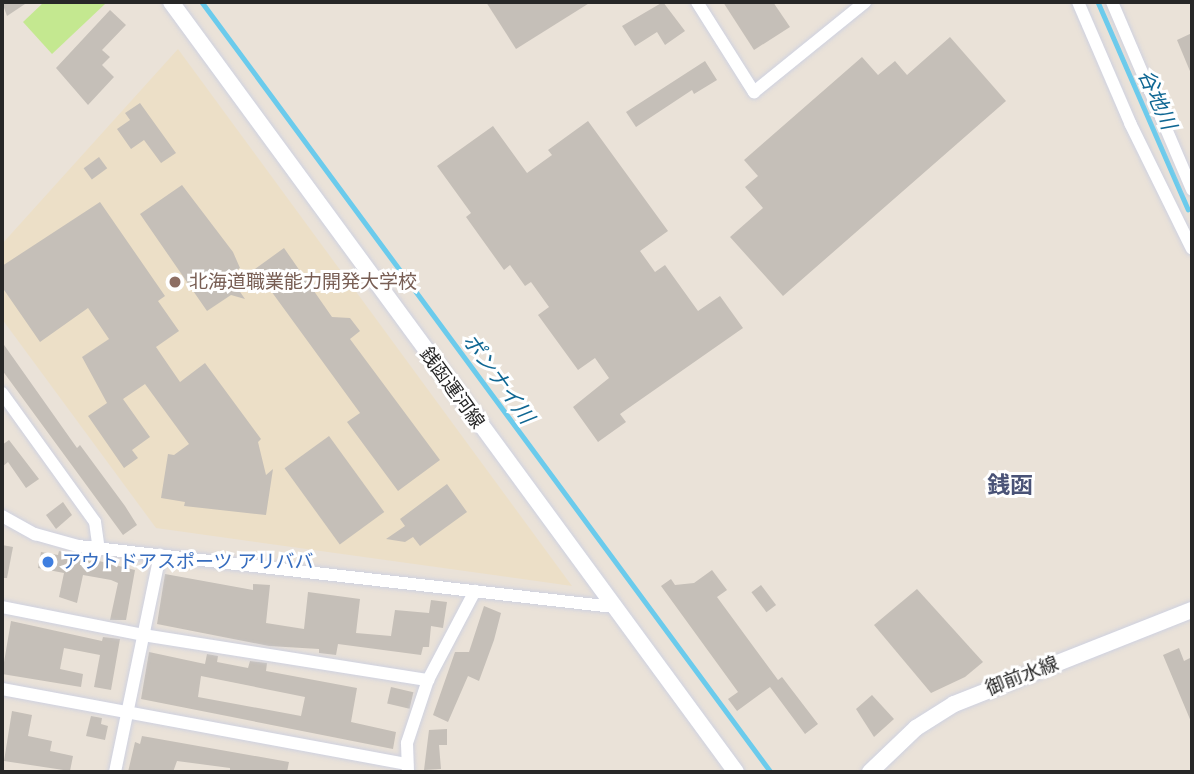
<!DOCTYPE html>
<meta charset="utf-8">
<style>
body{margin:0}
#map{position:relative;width:1194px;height:774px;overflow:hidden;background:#eae2d8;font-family:"Noto Sans","Noto Sans JP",sans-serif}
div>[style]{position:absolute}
.education>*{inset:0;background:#ecdfc7}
.pitch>*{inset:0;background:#c4e890}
.stream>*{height:4.5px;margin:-2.25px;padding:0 2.25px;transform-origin:2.25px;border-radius:2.25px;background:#6bcbec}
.building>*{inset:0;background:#c5bfb8;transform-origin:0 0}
.roads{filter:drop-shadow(0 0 2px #ced1e0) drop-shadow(0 0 2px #ced1e0)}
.street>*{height:12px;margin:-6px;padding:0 6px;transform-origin:6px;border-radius:6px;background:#fff}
.secondary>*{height:16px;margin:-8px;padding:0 8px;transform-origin:8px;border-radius:8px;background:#fff}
.dots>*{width:19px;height:19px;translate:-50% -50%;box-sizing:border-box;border:4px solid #fff;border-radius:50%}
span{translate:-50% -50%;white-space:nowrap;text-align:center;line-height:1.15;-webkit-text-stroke:6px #fff;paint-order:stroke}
.education-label{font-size:19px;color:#785e54}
.left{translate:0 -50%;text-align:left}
.street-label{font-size:19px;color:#272727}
.shop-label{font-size:19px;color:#366cbe}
.water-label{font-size:21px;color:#0f6793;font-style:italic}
.quarter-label{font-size:23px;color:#495276;font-weight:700}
.frame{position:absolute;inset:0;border:4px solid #272727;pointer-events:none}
</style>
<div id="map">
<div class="education">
<div style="clip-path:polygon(178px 49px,572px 586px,156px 528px,2px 319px,2px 244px)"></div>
</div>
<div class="pitch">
<div style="clip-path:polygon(44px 2px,102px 2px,105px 4px,52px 54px,23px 22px)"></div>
</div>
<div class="stream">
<div style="left:202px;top:2px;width:957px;rotate:53.54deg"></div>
<div style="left:1098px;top:2px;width:226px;rotate:66.5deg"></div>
</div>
<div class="building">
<div style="clip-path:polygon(2px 2px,28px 2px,7px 16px)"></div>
<div style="clip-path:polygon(486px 2px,591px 2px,516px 49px)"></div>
<div style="clip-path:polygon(663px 2px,685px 31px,665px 45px,657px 32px,635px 46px,622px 26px)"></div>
<div style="clip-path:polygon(723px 2px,773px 2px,790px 27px,754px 50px)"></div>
<div style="clip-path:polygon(110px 10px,126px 25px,102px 50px,110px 57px,102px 65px,114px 77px,88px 105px,56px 68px)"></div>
<div style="clip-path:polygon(1192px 33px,1192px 76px,1177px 40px)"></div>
<div style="clip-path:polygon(950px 37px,1006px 101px,783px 296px,730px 237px,763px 208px,745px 187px,758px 176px,744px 160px,862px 57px,878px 75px,895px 61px,907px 75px)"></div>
<div style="clip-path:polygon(705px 61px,717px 80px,694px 94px,692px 90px,636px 127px,626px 112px)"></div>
<div style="clip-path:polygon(140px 103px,176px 153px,161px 163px,144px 140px,131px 149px,117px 129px,130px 120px,125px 113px)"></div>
<div style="clip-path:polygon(588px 121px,668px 231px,640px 251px,655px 272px,665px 265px,698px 311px,720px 296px,743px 328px,620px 414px,626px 422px,598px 442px,573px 407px,609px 378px,595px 358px,578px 370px,538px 315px,549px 307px,531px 282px,525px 286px,510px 265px,504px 270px,466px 217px,471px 213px,437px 166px,493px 126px,527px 173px,552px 155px,548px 150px)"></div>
<div style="left:99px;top:157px;width:14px;height:19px;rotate:54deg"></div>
<div style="clip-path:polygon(182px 185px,233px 252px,240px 268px,229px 276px,245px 299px,231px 295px,207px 311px,140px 214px)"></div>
<div style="clip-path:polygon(100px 202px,165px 296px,158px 301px,179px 331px,156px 347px,180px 382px,205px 363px,261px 439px,258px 442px,266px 475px,273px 469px,266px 515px,184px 506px,185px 502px,161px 498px,168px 454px,174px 455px,189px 444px,145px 384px,123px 399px,150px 437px,132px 450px,138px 458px,124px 468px,88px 416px,107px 403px,82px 357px,109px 339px,88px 308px,40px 342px,2px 287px,2px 266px)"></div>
<div style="clip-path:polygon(284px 248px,332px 317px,350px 318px,360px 331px,350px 339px,440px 460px,398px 491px,347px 422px,360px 413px,255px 269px)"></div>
<div style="clip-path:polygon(2px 342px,77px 448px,80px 445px,125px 506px,137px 525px,123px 535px,2px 370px)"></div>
<div style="left:329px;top:436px;width:94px;height:55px;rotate:54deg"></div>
<div style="clip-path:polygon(9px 440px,39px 479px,26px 488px,8px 462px,2px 467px,2px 445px)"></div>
<div style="clip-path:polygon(447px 484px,467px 512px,420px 546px,413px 537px,405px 542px,386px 539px,405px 526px,400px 519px)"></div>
<div style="clip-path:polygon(63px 502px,72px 515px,56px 529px,46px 515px)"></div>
<div style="clip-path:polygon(2px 545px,13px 547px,7px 578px,2px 578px)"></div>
<div style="clip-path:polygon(59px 551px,135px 570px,126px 620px,110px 620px,118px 583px,111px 580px,83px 575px,77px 603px,59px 597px,64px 573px,38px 568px,41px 552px,58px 555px)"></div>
<div style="clip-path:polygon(712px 570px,727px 590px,717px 597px,778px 680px,782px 677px,818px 724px,805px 734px,770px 687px,737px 711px,728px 699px,738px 692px,661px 586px,671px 579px,675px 585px,694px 583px)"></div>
<div style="clip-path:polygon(165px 574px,253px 590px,253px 584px,270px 585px,266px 623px,304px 629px,308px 592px,360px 599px,356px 633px,391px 636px,395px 610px,429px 613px,431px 600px,447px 602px,443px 628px,431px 626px,429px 647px,423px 647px,421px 655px,338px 644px,336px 655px,319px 653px,319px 649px,269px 646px,157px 624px)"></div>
<div style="left:761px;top:585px;width:25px;height:12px;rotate:53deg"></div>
<div style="clip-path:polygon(917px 589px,983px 662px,965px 677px,931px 693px,874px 625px)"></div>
<div style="clip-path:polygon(484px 606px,501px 613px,494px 640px,479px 681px,468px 676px,448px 722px,433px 715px,455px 652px,469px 652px)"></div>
<div style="clip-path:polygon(11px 621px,102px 641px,103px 637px,120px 639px,111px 690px,94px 687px,100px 655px,64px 648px,60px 669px,83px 674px,81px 687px,2px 674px)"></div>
<div style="clip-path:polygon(1179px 648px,1184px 661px,1192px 657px,1192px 724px,1163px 655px)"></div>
<div style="clip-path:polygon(evenodd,149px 652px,205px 664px,207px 654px,218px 656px,217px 662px,248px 668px,250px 661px,267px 663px,266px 671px,357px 688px,351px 722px,396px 732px,393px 749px,141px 699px,149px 652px,201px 676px,305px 697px,301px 716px,198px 697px,201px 676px)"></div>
<div style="left:391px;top:687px;width:23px;height:17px;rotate:13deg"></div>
<div style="clip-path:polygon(872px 695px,894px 719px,874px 737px,856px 709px)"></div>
<div style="clip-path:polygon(12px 711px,32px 715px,28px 736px,52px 741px,50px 751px,73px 756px,70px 771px,4px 761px)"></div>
<div style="clip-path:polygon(91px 716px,102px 718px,101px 724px,108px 726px,105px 740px,86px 736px)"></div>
<div style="clip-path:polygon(447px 729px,447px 745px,439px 745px,441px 769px,424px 770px,429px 730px)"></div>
<div style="clip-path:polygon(142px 736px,289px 762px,287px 772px,230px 772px,230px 768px,177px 761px,173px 772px,128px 772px,135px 742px,140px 744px)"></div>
</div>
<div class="roads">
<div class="street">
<div style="left:697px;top:2px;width:107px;rotate:57.7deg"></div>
<div style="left:754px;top:92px;width:143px;rotate:-39deg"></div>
<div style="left:1078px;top:2px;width:132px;rotate:66.7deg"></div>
<div style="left:1130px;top:123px;width:140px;rotate:63.8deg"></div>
<div style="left:1112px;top:2px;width:204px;rotate:66.9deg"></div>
<div style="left:2px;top:393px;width:159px;rotate:54.2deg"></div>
<div style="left:95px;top:522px;width:27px;rotate:82deg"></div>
<div style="left:2px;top:516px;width:38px;rotate:29deg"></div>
<div style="left:35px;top:534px;width:45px;rotate:15.6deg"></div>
<div style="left:78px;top:546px;width:538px;rotate:6.5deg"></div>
<div style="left:2px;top:607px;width:144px;rotate:11.2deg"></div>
<div style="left:143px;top:635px;width:289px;rotate:9deg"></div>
<div style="left:2px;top:689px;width:412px;rotate:10.5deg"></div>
<div style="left:115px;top:772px;width:222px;rotate:-78.3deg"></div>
<div style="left:408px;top:772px;width:29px;rotate:-92deg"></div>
<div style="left:407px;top:743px;width:66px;rotate:-71.6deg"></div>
<div style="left:428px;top:680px;width:101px;rotate:-62.2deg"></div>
</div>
<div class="secondary">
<div style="left:171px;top:2px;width:955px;rotate:53.73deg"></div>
<div style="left:870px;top:772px;width:64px;rotate:-43.7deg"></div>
<div style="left:916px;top:728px;width:45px;rotate:-32.3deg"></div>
<div style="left:954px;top:704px;width:256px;rotate:-21.6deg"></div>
</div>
</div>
<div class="dots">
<div style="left:175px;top:282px;background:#8d6e63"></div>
<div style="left:48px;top:562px;background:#3f7fe0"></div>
</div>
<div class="education-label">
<span class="left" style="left:189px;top:282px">北海道職業能力開発大学校</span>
</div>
<div class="street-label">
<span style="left:452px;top:388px;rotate:54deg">銭函運河線</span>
<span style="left:1022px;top:676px;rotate:-21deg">御前水線</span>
</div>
<div class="shop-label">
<span class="left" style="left:62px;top:562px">アウトドアスポーツ アリババ</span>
</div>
<div class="water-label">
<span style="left:1158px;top:99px;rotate:66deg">谷地川</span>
<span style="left:499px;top:378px;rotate:54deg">ポンナイ川</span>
</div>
<div class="quarter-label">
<span style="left:1010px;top:484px">銭函</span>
</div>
<div class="frame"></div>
</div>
